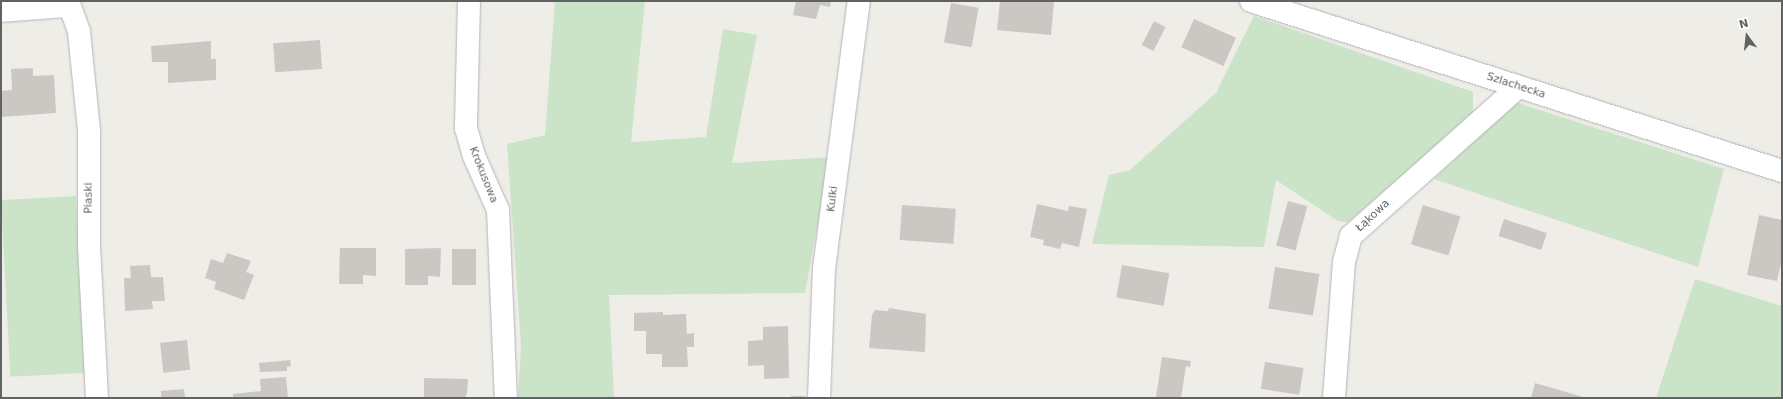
<!DOCTYPE html>
<meta charset="utf-8">
<style>
body{margin:0}
#map{position:relative;width:1783px;height:399px;overflow:hidden;background:#efede8;font-family:"DejaVu Sans",sans-serif}
div>[style]{position:absolute}
.green>*{inset:0;background:#cbe4c7;transform-origin:0 0}
.building>*{inset:0;background:#cbc8c4;transform-origin:0 0}
.roads{filter:drop-shadow(0 0 1px #b3b5b8) drop-shadow(0 0 1px #b3b5b8)}
.minor>*{height:22px;margin:-11px;padding:0 11px;transform-origin:11px;border-radius:11px;background:#fff}
span{translate:-50% -50%;white-space:nowrap;text-align:center;line-height:1.15;-webkit-text-stroke:3.5px #fff;paint-order:stroke}
.street-label{font-size:11px;color:#5f6366}
.frame{position:absolute;inset:0;border:2px solid #5f6366;pointer-events:none}
.north{position:absolute;left:1727px;top:16px;width:40px;height:40px;-webkit-text-stroke:3px #fff;paint-order:stroke;rotate:345deg;font-size:11px;font-weight:700;line-height:16px;text-align:center;color:#5f6366}
.north::after{content:'';display:block;margin:auto;width:14px;height:18px;background:#5f6366;clip-path:polygon(50% 0,100% 100%,50% 72%,0 100%)}
</style>
<div id="map">
<div class="green">
<div style="clip-path:polygon(555px 1px,645px 1px,631px 142px,706px 137px,723px 29px,757px 35px,732px 163px,830px 157px,805px 293px,609px 295px,614px 398px,518px 398px,521px 346px,507px 144px,545px 135px)"></div>
<div style="clip-path:polygon(1254px 16px,1473px 92px,1473px 115px,1348px 222px,1338px 221px,1276px 180px,1264px 247px,1092px 244px,1109px 175px,1130px 170px,1216px 93px)"></div>
<div style="clip-path:polygon(1515px 102px,1724px 169px,1698px 267px,1434px 179px)"></div>
<div style="left:76px;top:196px;width:177px;height:75px;rotate:87deg"></div>
<div style="clip-path:polygon(1695px 279px,1782px 306px,1782px 398px,1656px 398px)"></div>
</div>
<div class="building">
<div style="clip-path:polygon(796px 1px,831px 1px,830px 7px,820px 5px,816px 19px,793px 15px)"></div>
<div style="clip-path:polygon(1000px 1px,1054px 1px,1051px 35px,997px 30px)"></div>
<div style="left:951px;top:3px;width:28px;height:40px;rotate:10deg"></div>
<div style="left:1194px;top:19px;width:46px;height:31px;rotate:24deg"></div>
<div style="left:1154px;top:21px;width:13px;height:27px;rotate:27deg"></div>
<div style="left:320px;top:40px;width:29px;height:47px;rotate:86deg"></div>
<div style="clip-path:polygon(211px 41px,211px 59px,216px 59px,216px 80px,168px 83px,168px 62px,152px 62px,151px 46px)"></div>
<div style="clip-path:polygon(33px 68px,33px 76px,54px 75px,56px 113px,1px 117px,1px 91px,12px 90px,11px 69px)"></div>
<div style="left:1288px;top:201px;width:20px;height:46px;rotate:15deg"></div>
<div style="clip-path:polygon(1037px 204px,1068px 211px,1069px 206px,1087px 209px,1079px 247px,1062px 243px,1060px 249px,1043px 245px,1044px 240px,1030px 237px)"></div>
<div style="left:902px;top:205px;width:54px;height:35px;rotate:4deg"></div>
<div style="left:1423px;top:205px;width:39px;height:41px;rotate:17deg"></div>
<div style="clip-path:polygon(1759px 215px,1782px 220px,1782px 259px,1777px 281px,1747px 275px)"></div>
<div style="left:1504px;top:219px;width:45px;height:18px;rotate:18deg"></div>
<div style="clip-path:polygon(340px 248px,376px 248px,376px 276px,363px 275px,363px 284px,339px 284px)"></div>
<div style="clip-path:polygon(441px 248px,440px 277px,428px 276px,428px 285px,405px 285px,405px 249px)"></div>
<div style="left:452px;top:249px;width:24px;height:36px"></div>
<div style="clip-path:polygon(227px 253px,251px 261px,246px 272px,254px 275px,244px 300px,214px 289px,216px 282px,205px 278px,211px 259px,223px 263px)"></div>
<div style="clip-path:polygon(150px 265px,151px 277px,163px 277px,165px 301px,152px 301px,153px 309px,125px 311px,124px 278px,131px 278px,130px 266px)"></div>
<div style="left:1122px;top:265px;width:48px;height:33px;rotate:10deg"></div>
<div style="left:1275px;top:267px;width:45px;height:42px;rotate:9deg"></div>
<div style="clip-path:polygon(889px 308px,926px 314px,925px 352px,869px 348px,872px 315px,875px 310px,888px 311px)"></div>
<div style="clip-path:polygon(663px 312px,663px 315px,686px 314px,687px 334px,694px 333px,694px 347px,687px 347px,688px 367px,662px 367px,662px 354px,646px 354px,646px 331px,634px 331px,634px 313px)"></div>
<div style="clip-path:polygon(788px 326px,789px 378px,764px 379px,764px 365px,748px 366px,748px 341px,763px 340px,763px 327px)"></div>
<div style="left:187px;top:340px;width:30px;height:27px;rotate:84deg"></div>
<div style="clip-path:polygon(1162px 357px,1191px 361px,1190px 367px,1186px 366px,1181px 398px,1156px 397px)"></div>
<div style="clip-path:polygon(290px 360px,291px 366px,287px 367px,287px 371px,260px 372px,259px 363px)"></div>
<div style="left:1265px;top:362px;width:39px;height:27px;rotate:9deg"></div>
<div style="clip-path:polygon(286px 377px,288px 398px,233px 398px,233px 394px,261px 391px,260px 379px)"></div>
<div style="clip-path:polygon(424px 378px,468px 379px,467px 393px,465px 398px,424px 398px)"></div>
<div style="clip-path:polygon(1535px 383px,1583px 397px,1582px 398px,1531px 398px)"></div>
<div style="clip-path:polygon(184px 389px,185px 398px,161px 398px,161px 391px)"></div>
<div style="left:791px;top:396px;width:14px;height:2px"></div>
</div>
<div class="roads">
<div class="minor">
<div style="left:68px;top:1px;width:33px;rotate:70deg"></div>
<div style="left:79px;top:32px;width:100px;rotate:84.2deg"></div>
<div style="left:89px;top:131px;width:115px;rotate:90deg"></div>
<div style="left:89px;top:246px;width:152px;rotate:87deg"></div>
<div style="left:469px;top:1px;width:127px;rotate:91.4deg"></div>
<div style="left:466px;top:128px;width:29px;rotate:74deg"></div>
<div style="left:474px;top:156px;width:59px;rotate:66deg"></div>
<div style="left:498px;top:210px;width:188px;rotate:87.6deg"></div>
<div style="left:1251px;top:1px;width:558px;rotate:17.75deg"></div>
<div style="left:1px;top:11px;width:67px;rotate:-4.3deg"></div>
<div style="left:819px;top:398px;width:129px;rotate:-87.8deg"></div>
<div style="left:824px;top:269px;width:270px;rotate:-82.6deg"></div>
<div style="left:1334px;top:398px;width:136px;rotate:-85.8deg"></div>
<div style="left:1344px;top:262px;width:27px;rotate:-75deg"></div>
<div style="left:1351px;top:236px;width:224px;rotate:-41.7deg"></div>
</div>
</div>
<div class="street-label">
<span style="left:1516px;top:86px;rotate:18deg">Szlachecka</span>
<span style="left:483px;top:175px;rotate:68deg">Krokusowa</span>
<span style="left:89px;top:198px;rotate:-90deg">Piaski</span>
<span style="left:833px;top:199px;rotate:-83deg">Kulki</span>
<span style="left:1373px;top:216px;rotate:-43deg">Łąkowa</span>
</div>
<div class="frame"></div>
<div class="north">N</div>
</div>
